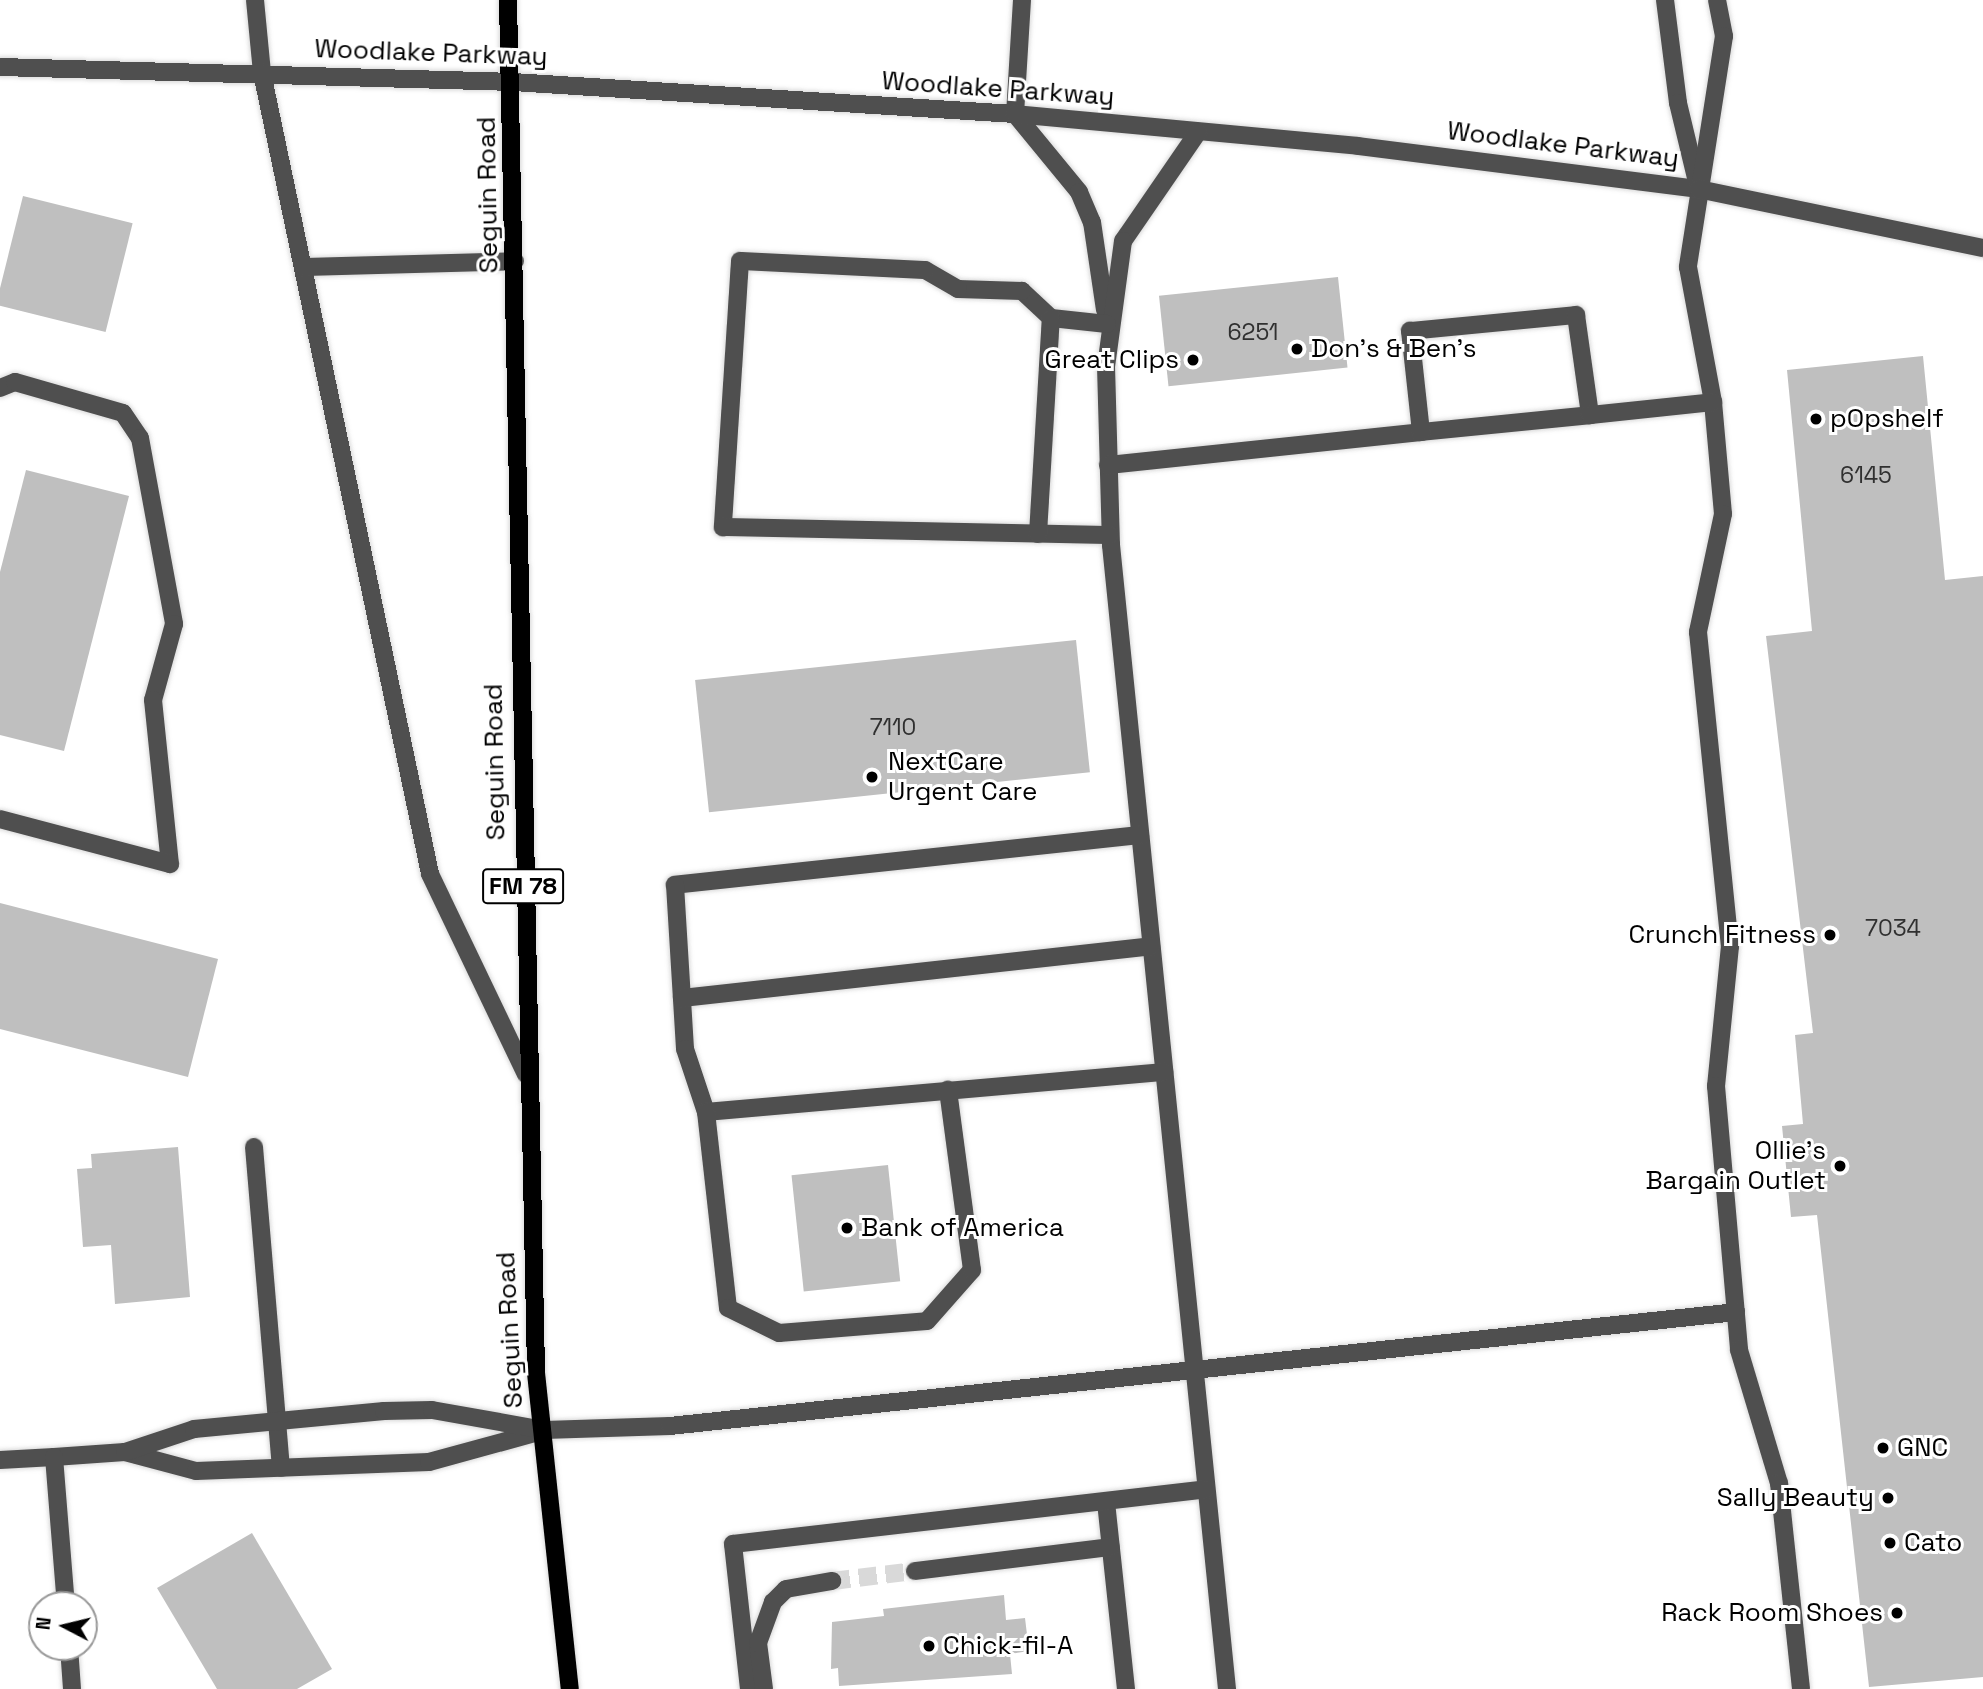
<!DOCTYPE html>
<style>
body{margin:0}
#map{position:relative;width:1983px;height:1689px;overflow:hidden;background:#fff;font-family:"Space Grotesk",sans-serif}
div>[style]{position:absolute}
.building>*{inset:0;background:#bfbfbf;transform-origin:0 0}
.minor-tunnel>*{height:18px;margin-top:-9px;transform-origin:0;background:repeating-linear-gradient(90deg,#d9d9d9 0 18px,transparent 0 27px)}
.roads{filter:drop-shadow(0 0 2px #dbdbdb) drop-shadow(0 0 2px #dbdbdb)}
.minor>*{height:18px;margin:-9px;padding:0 9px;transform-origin:9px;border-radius:9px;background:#4f4f4f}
.major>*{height:18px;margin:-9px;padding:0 9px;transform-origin:9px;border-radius:9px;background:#000}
.dots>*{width:19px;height:19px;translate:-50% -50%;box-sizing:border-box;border:4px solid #fff;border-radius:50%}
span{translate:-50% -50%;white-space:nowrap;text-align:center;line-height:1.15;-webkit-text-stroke:6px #fff;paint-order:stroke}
.number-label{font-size:23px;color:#303030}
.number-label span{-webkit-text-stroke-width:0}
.shield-label span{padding:2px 5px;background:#fff;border:2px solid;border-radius:5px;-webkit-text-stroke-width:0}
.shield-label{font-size:24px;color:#000;font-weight:700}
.street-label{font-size:26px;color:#000}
.poi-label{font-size:26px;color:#000}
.left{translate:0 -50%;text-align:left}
.right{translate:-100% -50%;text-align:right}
.north{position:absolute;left:28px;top:1591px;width:70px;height:70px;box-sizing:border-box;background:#fff;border:2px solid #999;border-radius:50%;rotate:277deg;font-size:19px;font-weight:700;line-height:28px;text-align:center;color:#000}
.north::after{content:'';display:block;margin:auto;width:24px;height:32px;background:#000;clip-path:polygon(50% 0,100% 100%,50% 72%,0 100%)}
</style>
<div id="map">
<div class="building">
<div style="left:23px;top:196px;width:113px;height:112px;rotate:14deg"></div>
<div style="left:1338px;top:277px;width:91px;height:180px;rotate:84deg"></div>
<div style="clip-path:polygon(1923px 356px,1945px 580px,1983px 576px,1983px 1677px,1869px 1687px,1817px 1215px,1791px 1217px,1782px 1126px,1803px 1124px,1795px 1035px,1813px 1033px,1766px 636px,1812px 631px,1787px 370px)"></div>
<div style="clip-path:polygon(26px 470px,129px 496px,64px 751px,0 735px,0 572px)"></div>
<div style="left:1076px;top:640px;width:133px;height:383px;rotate:84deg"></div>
<div style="clip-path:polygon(0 903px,218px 959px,188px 1077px,0 1029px)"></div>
<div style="clip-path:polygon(178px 1147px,190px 1297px,115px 1304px,111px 1245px,83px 1247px,77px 1169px,92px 1168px,91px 1154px)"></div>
<div style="left:888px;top:1165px;width:117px;height:97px;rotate:84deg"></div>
<div style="clip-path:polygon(252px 1533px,332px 1669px,297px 1689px,217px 1689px,157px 1588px)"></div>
<div style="clip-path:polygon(1004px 1595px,1006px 1620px,1025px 1618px,1029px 1651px,1010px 1654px,1012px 1674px,839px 1686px,838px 1668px,831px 1669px,832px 1622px,884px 1616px,883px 1609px)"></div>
</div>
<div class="minor-tunnel">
<div style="left:832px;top:1581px;width:84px;rotate:-6.9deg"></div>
</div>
<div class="roads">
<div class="minor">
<div style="left:255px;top:0;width:73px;rotate:84.5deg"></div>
<div style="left:262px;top:73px;width:818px;rotate:78.15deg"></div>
<div style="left:430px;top:874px;width:222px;rotate:64.4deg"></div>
<div style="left:1022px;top:0;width:114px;rotate:93.5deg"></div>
<div style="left:1015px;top:114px;width:101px;rotate:50.6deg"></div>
<div style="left:1079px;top:192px;width:33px;rotate:67deg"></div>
<div style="left:1092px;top:222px;width:89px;rotate:81.6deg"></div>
<div style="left:1665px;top:0;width:104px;rotate:82.8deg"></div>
<div style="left:1678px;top:103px;width:81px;rotate:76.5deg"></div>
<div style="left:1717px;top:0;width:37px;rotate:79deg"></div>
<div style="left:1724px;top:36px;width:234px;rotate:98.9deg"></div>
<div style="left:1688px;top:267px;width:137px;rotate:79.5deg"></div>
<div style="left:1713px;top:402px;width:112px;rotate:84.9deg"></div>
<div style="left:1723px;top:514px;width:121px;rotate:102deg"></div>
<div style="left:1698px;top:632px;width:316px;rotate:84.2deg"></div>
<div style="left:1730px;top:946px;width:141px;rotate:95.7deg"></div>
<div style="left:1716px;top:1086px;width:265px;rotate:85deg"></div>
<div style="left:1739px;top:1350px;width:139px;rotate:73.3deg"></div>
<div style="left:1779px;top:1483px;width:207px;rotate:83.9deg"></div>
<div style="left:0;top:67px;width:513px;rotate:1.67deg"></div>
<div style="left:513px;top:82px;width:503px;rotate:3.65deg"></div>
<div style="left:1015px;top:114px;width:344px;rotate:5.3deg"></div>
<div style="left:1358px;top:146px;width:343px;rotate:7.2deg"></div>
<div style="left:1698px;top:189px;width:291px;rotate:11.7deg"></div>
<div style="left:1198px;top:132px;width:132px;rotate:124.5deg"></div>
<div style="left:1123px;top:241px;width:126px;rotate:97.7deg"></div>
<div style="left:1106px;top:366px;width:179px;rotate:88.4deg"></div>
<div style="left:1111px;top:545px;width:1150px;rotate:84.21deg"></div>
<div style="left:305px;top:267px;width:210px;rotate:-1.6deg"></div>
<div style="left:1107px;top:324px;width:56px;rotate:-173.9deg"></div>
<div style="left:1051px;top:318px;width:40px;rotate:-137deg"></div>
<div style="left:1022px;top:291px;width:64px;rotate:-178.2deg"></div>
<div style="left:958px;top:289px;width:38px;rotate:-150deg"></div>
<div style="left:925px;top:270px;width:185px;rotate:-177.2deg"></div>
<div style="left:740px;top:261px;width:267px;rotate:93.7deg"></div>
<div style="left:723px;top:527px;width:387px;rotate:1.2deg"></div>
<div style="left:0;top:388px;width:16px;rotate:-22deg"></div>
<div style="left:15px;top:382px;width:112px;rotate:16deg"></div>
<div style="left:123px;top:413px;width:30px;rotate:56deg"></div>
<div style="left:140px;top:438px;width:189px;rotate:79.6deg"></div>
<div style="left:174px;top:624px;width:79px;rotate:105.4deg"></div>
<div style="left:153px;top:700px;width:165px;rotate:84.1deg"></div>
<div style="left:170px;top:864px;width:176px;rotate:-165.2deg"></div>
<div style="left:1421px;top:432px;width:170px;rotate:-5.7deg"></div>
<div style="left:1108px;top:465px;width:315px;rotate:-6deg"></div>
<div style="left:1421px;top:432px;width:102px;rotate:-96.2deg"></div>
<div style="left:1410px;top:331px;width:167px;rotate:-5.5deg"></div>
<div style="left:1576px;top:315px;width:101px;rotate:82deg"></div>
<div style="left:1590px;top:415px;width:124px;rotate:-6deg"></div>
<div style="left:1038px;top:534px;width:216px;rotate:-86.6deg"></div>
<div style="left:1140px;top:835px;width:468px;rotate:173.9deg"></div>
<div style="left:675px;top:885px;width:164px;rotate:86.5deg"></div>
<div style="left:685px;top:1049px;width:66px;rotate:71.6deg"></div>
<div style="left:706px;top:1112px;width:460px;rotate:-5deg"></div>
<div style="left:682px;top:998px;width:472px;rotate:-6.3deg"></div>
<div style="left:706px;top:1112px;width:197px;rotate:83.6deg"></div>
<div style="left:728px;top:1308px;width:57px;rotate:26.1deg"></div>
<div style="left:779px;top:1333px;width:148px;rotate:-4.6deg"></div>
<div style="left:927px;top:1321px;width:68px;rotate:-48.6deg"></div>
<div style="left:972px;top:1270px;width:182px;rotate:-97.6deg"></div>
<div style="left:254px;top:1147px;width:322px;rotate:85.2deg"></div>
<div style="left:125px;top:1452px;width:73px;rotate:15deg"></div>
<div style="left:196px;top:1471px;width:233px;rotate:-2.2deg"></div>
<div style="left:429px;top:1462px;width:114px;rotate:-15.3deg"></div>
<div style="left:54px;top:1457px;width:71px;rotate:-4deg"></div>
<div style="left:125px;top:1452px;width:73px;rotate:-18.4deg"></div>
<div style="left:194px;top:1429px;width:191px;rotate:-5.4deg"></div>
<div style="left:384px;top:1411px;width:48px;rotate:-1.2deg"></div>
<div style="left:432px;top:1410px;width:114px;rotate:10.1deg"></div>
<div style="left:544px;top:1430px;width:126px;rotate:-1.8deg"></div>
<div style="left:670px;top:1426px;width:1072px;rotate:-6.1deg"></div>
<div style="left:0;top:1460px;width:54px;rotate:-3.2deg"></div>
<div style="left:54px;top:1457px;width:148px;rotate:85.4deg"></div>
<div style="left:1106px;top:1502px;width:188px;rotate:83.9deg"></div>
<div style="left:915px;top:1571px;width:197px;rotate:-7deg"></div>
<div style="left:69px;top:1647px;width:42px;rotate:85.9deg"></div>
<div style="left:749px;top:1689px;width:146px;rotate:-96.3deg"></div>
<div style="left:733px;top:1544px;width:476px;rotate:-6.6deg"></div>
<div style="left:764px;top:1689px;width:46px;rotate:-97.4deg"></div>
<div style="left:758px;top:1643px;width:44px;rotate:-69.9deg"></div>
<div style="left:773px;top:1602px;width:18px;rotate:-45deg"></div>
<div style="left:786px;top:1589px;width:47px;rotate:-9.9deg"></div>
</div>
<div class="major">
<div style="left:508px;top:0;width:1373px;rotate:88.83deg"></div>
<div style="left:536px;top:1373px;width:318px;rotate:83.9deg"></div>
</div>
</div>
<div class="dots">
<div style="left:1297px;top:349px;background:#000"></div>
<div style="left:1193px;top:360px;background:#000"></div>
<div style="left:1816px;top:419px;background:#000"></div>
<div style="left:872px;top:777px;background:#000"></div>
<div style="left:1830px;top:935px;background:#000"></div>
<div style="left:1840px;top:1166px;background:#000"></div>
<div style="left:847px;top:1228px;background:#000"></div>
<div style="left:1883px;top:1448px;background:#000"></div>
<div style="left:1888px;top:1498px;background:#000"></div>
<div style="left:1890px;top:1543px;background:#000"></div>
<div style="left:1897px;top:1613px;background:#000"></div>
<div style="left:929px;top:1646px;background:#000"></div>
</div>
<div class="number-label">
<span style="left:1253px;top:332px">6251</span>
<span style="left:1866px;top:475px">6145</span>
<span style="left:893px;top:727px">7110</span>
<span style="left:1893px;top:928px">7034</span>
</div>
<div class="shield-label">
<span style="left:523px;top:886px">FM 78</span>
</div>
<div class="street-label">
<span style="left:431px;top:53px;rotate:2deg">Woodlake Parkway</span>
<span style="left:998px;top:89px;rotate:4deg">Woodlake Parkway</span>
<span style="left:1563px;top:145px;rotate:7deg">Woodlake Parkway</span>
<span style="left:488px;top:195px;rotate:-91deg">Seguin Road</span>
<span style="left:495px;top:762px;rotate:-91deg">Seguin Road</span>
<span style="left:510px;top:1330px;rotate:-93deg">Seguin Road</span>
</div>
<div class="poi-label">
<span class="left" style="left:1311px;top:349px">Don's &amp; Ben's</span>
<span class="right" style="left:1179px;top:360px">Great Clips</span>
<span class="left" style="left:1830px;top:419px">pOpshelf</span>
<span class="left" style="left:888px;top:777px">NextCare<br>Urgent Care</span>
<span class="right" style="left:1816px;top:935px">Crunch Fitness</span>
<span class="right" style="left:1826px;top:1166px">Ollie's<br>Bargain Outlet</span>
<span class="left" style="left:861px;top:1228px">Bank of America</span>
<span class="left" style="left:1897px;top:1448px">GNC</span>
<span class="right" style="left:1874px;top:1498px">Sally Beauty</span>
<span class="left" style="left:1904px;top:1543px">Cato</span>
<span class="right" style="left:1883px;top:1613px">Rack Room Shoes</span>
<span class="left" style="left:943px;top:1646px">Chick-fil-A</span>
</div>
<div class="north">N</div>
</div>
